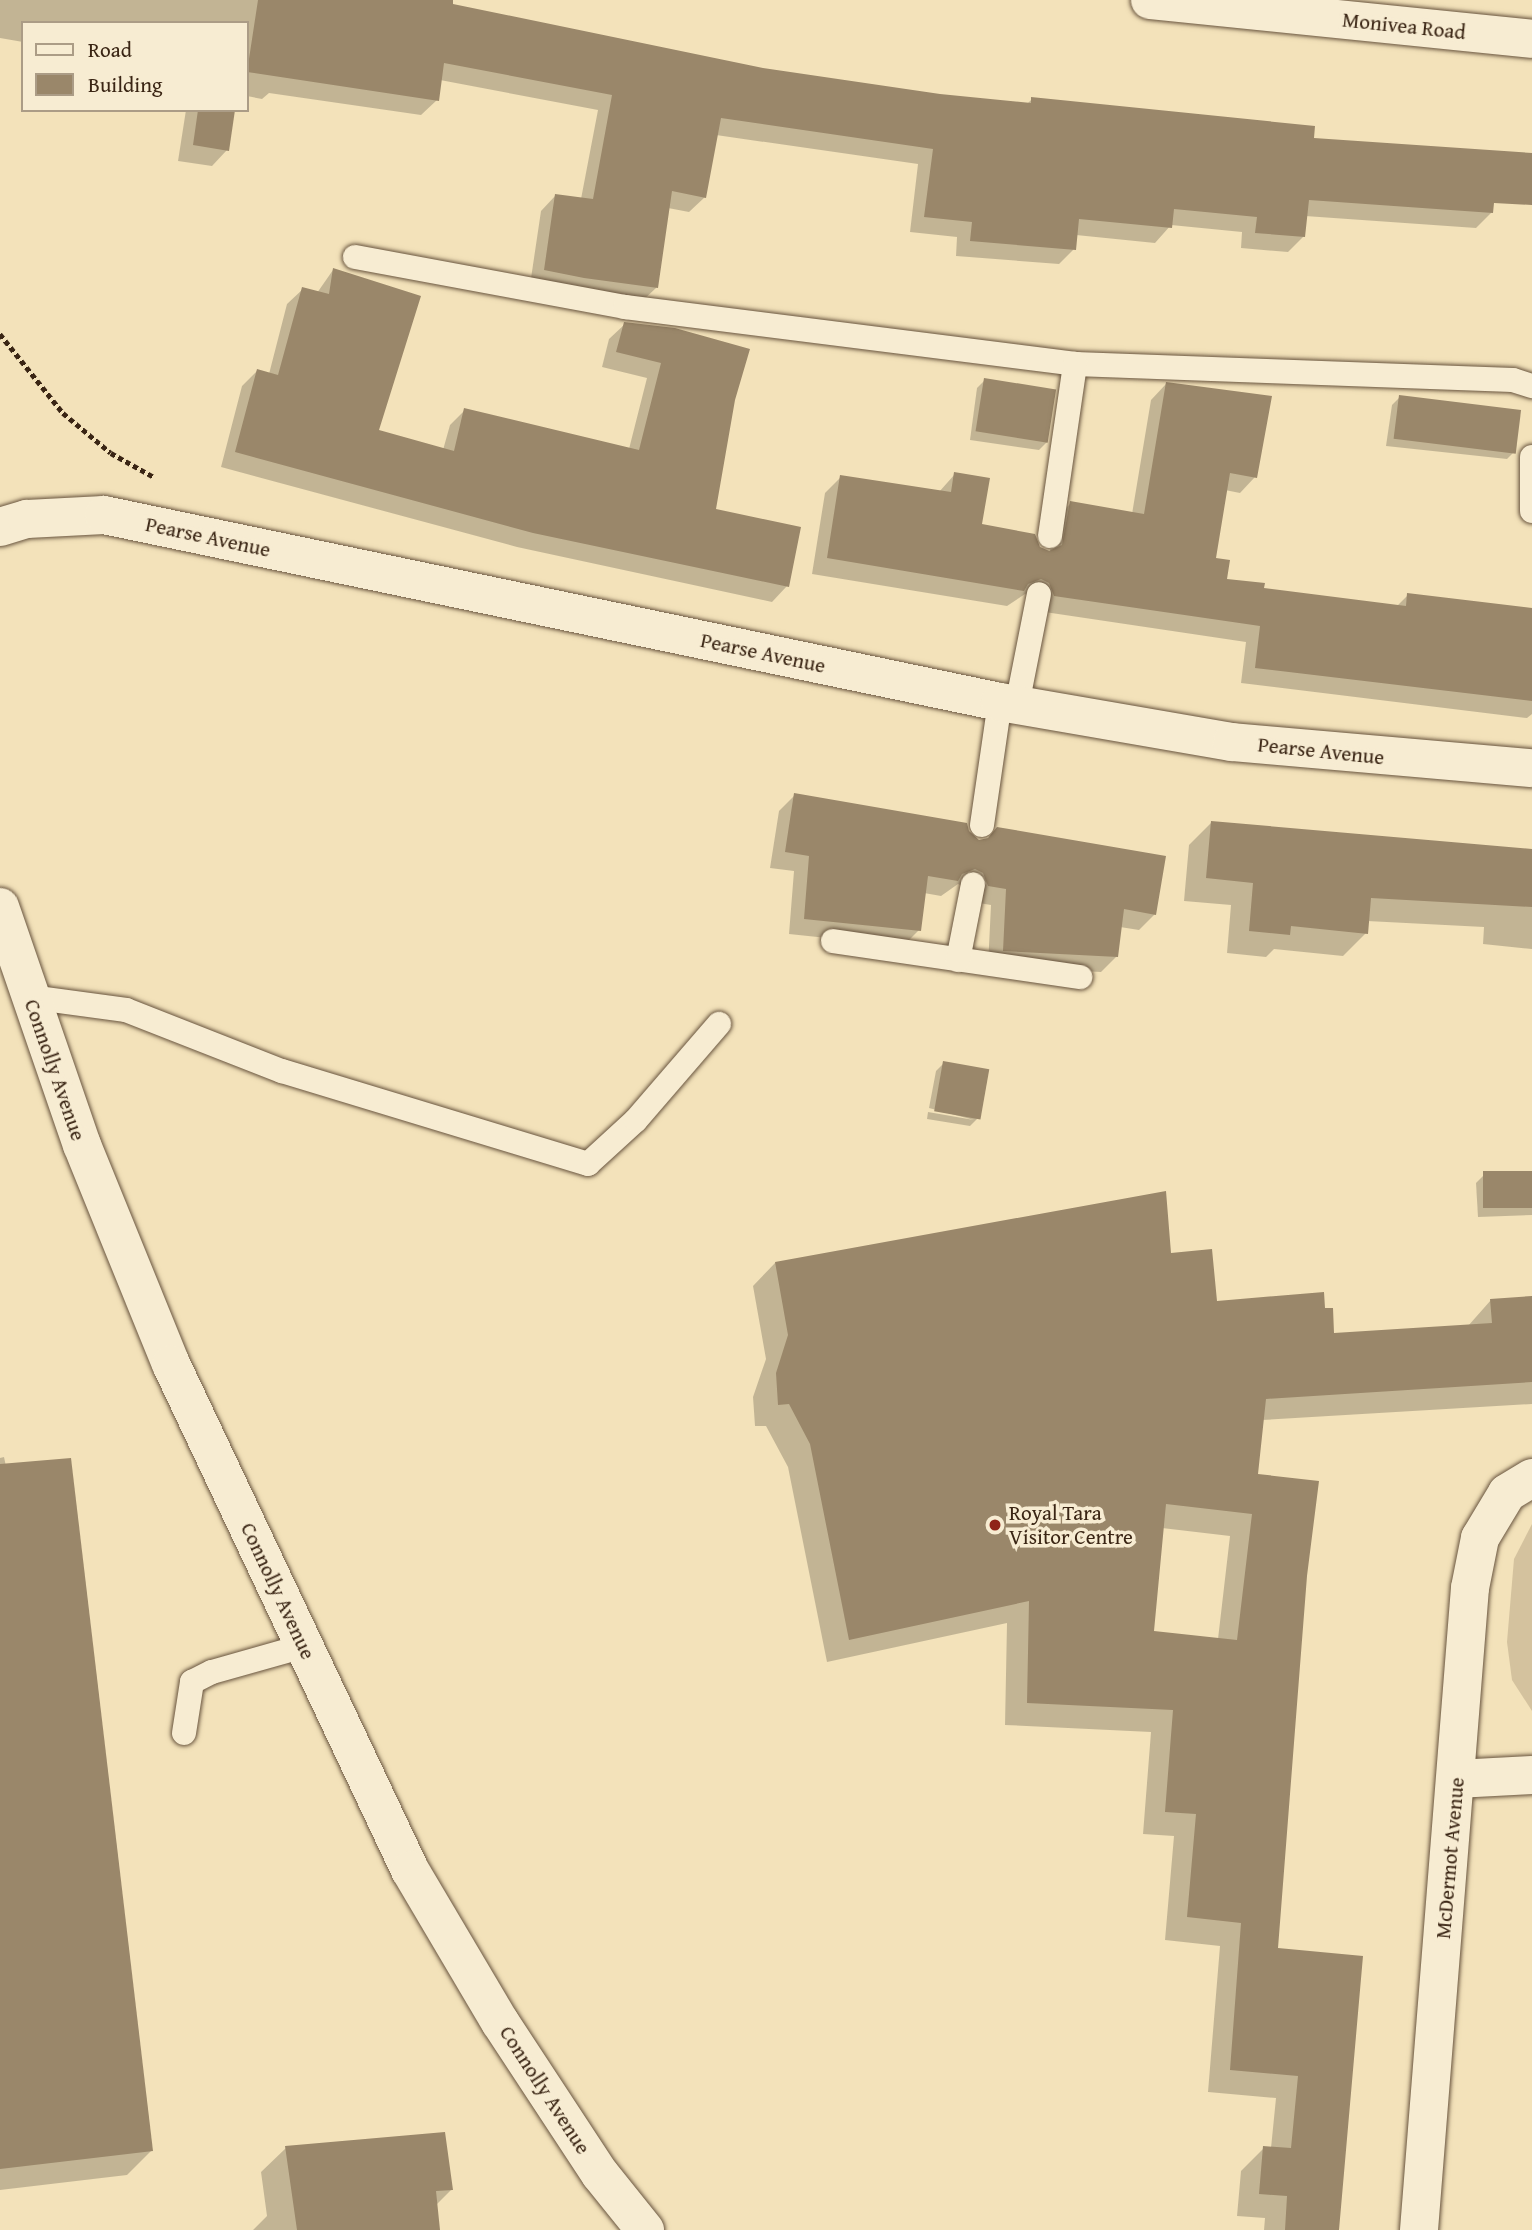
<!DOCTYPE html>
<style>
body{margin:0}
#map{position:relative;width:1532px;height:2230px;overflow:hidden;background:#f3e2ba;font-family:"Gentium Book Plus",serif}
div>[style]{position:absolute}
.green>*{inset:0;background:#d4c29e}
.shadow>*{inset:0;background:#0003}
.building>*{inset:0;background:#9a876a;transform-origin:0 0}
.path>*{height:4.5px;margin-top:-2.25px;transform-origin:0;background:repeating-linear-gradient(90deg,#3a2514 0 5px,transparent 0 8.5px)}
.roads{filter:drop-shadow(0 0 2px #68543e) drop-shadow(0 0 2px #68543e)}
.service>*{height:24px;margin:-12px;padding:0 12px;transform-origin:12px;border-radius:12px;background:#f7ecd2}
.minor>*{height:38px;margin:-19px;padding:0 19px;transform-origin:19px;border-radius:19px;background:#f7ecd2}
.tertiary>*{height:38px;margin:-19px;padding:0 19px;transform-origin:19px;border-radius:19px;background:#f7ecd2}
.secondary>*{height:38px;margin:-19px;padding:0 19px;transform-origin:19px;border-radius:19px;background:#f7ecd2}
.dots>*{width:19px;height:19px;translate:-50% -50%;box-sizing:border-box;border:4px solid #f7ecd2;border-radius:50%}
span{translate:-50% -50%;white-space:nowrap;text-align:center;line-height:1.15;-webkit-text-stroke:7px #f7ecd2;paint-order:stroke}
.street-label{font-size:21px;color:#3a2514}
.poi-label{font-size:21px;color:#3a2514}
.left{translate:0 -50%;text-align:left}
.legend{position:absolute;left:21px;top:21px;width:228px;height:91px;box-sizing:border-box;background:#f7ecd2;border:2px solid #ab9c86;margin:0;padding:9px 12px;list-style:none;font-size:21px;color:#3a2514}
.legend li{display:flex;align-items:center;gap:14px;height:35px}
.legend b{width:35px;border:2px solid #ab9c86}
</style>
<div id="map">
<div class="green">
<div style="clip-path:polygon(1532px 1524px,1532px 1711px,1512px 1680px,1507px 1642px,1514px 1559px)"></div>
</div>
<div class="shadow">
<div style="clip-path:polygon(0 0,452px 0,451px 5px,763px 69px,940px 96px,1026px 105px,1032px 99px,1312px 140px,1492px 212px,1476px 228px,1305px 216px,1304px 236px,1288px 252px,1241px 248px,1242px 232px,1171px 225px,1155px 243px,1076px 235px,1074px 249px,1059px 264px,956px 256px,957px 237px,910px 232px,918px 164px,716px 135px,705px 197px,689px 212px,668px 208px,656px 288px,640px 303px,530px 285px,541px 211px,556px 195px,581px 199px,598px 110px,440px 80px,437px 100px,421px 115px,269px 93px,262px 99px,247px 96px,247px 23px,23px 23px,23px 42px,0 38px)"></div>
<div style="clip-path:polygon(186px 110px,234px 110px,227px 150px,212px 166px,178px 161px)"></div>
<div style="clip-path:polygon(333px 270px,377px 432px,443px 450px,450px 425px,465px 410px,629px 449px,647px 378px,602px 367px,609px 339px,625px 324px,733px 400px,714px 510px,787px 586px,772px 602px,517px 547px,221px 467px,242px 386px,257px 371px,269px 374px,287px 304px,303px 289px,317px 293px)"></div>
<div style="clip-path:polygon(985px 380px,1047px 442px,1039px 450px,970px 440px,977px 388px)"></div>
<div style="clip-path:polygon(1166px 384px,1255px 477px,1240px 493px,1225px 490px,1214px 560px,1225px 580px,1262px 590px,1396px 607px,1408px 595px,1532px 610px,1532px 714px,1527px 718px,1241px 683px,1246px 642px,1038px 611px,1034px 599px,1025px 594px,1007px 606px,812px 574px,825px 493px,841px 477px,939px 492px,955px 474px,980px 526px,1050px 551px,1055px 519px,1071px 503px,1132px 514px,1151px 400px)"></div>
<div style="clip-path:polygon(1400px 397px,1515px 451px,1507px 459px,1386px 446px,1392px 405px)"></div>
<div style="clip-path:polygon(795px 795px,967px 832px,979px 841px,1155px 914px,1139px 930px,1120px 927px,1117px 956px,1101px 972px,988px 966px,991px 905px,972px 902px,968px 889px,958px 884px,941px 896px,924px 893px,919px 930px,903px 946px,789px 934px,794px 871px,770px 868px,779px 811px)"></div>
<div style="clip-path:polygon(1212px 822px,1532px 854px,1532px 949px,1483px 944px,1484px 927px,1367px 921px,1366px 933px,1343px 956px,1274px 949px,1266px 957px,1227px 953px,1231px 905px,1184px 901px,1189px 845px)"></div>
<div style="clip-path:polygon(944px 1063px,978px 1118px,970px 1126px,927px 1119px,928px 1112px,974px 1120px,929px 1108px,936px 1071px)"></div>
<div style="clip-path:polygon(1532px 1173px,1532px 1215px,1478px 1217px,1476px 1183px,1484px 1175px)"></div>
<div style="clip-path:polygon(evenodd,1169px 1255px,1215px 1303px,1323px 1310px,1333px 1334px,1468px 1326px,1491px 1300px,1532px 1298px,1532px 1404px,1262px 1420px,1256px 1476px,1305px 1576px,1276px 1950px,1338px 2230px,1264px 2230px,1265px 2218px,1237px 2216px,1241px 2171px,1264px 2148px,1271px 2148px,1276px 2098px,1208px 2092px,1220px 1946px,1165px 1940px,1174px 1836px,1143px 1834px,1151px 1732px,1005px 1725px,1007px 1623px,827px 1662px,788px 1467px,766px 1426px,755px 1426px,753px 1397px,766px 1359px,753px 1286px,775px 1263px,1169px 1255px,1162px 1528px,1230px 1536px,1218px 1639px,1152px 1633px,1162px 1528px)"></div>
<div style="clip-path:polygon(4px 1457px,152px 2150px,127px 2175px,0 2190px,0 1458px)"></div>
<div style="clip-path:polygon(286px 2148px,451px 2190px,436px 2205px,438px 2230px,253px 2230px,267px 2216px,261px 2172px)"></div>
</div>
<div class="building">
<div style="clip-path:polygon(258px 0,453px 0,453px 4px,763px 68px,940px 94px,1031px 103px,1031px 97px,1315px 126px,1314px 138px,1532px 153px,1532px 205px,1494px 203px,1493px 213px,1309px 200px,1305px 237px,1255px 233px,1257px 217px,1174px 209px,1172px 228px,1079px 219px,1076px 250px,970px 241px,972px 222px,924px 217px,933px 149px,721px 118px,706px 198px,672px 191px,658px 288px,584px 278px,544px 270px,555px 194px,593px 199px,612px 95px,444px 63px,439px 101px,247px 72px)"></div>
<div style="clip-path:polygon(198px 110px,235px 110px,229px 151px,193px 145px)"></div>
<div style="clip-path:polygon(333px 268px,421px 296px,379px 430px,454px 451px,464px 408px,639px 450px,661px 363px,616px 352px,624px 322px,675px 328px,750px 349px,735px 400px,716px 509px,801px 527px,789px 587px,533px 533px,235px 452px,257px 369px,278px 375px,302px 287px,329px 294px)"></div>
<div style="left:984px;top:378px;width:73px;height:54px;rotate:9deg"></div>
<div style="clip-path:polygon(1166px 382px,1272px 396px,1257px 478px,1230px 473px,1216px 558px,1230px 560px,1227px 579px,1265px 583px,1264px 588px,1406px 606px,1407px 593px,1532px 608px,1532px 701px,1255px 668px,1260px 626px,1054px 596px,1049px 583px,1041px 579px,1028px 584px,1024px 591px,827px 558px,840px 475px,951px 492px,954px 472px,990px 478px,982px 524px,1035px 534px,1040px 547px,1049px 551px,1062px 545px,1070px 501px,1144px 514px)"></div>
<div style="left:1399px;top:395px;width:123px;height:44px;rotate:7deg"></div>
<div style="clip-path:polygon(794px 793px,967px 823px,969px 831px,979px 840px,988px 838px,997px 827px,1166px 856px,1156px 915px,1124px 909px,1118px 957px,1003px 951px,1006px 889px,988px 886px,983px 873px,975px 869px,962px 874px,958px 881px,928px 876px,921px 931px,804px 919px,809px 856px,785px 852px)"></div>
<div style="clip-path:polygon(1211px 821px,1532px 849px,1532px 907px,1371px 898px,1368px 934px,1291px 926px,1290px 935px,1249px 931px,1253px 883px,1206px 878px)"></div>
<div style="left:943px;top:1061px;width:47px;height:51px;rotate:10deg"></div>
<div style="left:1532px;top:1171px;width:37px;height:49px;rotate:90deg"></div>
<div style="clip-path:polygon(evenodd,1166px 1191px,1171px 1253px,1212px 1249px,1217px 1301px,1324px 1292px,1325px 1308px,1333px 1308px,1334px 1333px,1492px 1323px,1490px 1299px,1532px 1296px,1532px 1382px,1266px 1399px,1258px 1474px,1319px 1481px,1307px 1576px,1278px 1948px,1363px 1956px,1339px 2230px,1285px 2230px,1287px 2196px,1259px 2194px,1263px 2146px,1291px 2148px,1298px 2076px,1230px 2070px,1241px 1923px,1187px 1917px,1196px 1814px,1165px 1812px,1173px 1710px,1027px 1703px,1029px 1601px,849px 1640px,810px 1444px,789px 1404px,778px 1405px,776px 1373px,788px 1335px,775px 1262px,1166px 1191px,1166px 1504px,1252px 1514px,1237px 1640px,1154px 1631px,1166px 1504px)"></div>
<div style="clip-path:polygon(71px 1458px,153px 2151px,0 2169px,0 1464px)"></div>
<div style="clip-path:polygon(445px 2132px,453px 2190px,436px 2191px,440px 2230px,297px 2230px,285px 2146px)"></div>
</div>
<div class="path">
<div style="left:0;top:334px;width:101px;rotate:51.4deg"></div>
<div style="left:63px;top:413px;width:62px;rotate:39.8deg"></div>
<div style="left:111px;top:453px;width:49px;rotate:29.2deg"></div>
</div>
<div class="roads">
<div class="service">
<div style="left:355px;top:257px;width:275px;rotate:10.5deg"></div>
<div style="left:625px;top:307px;width:454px;rotate:7.2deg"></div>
<div style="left:1075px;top:364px;width:438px;rotate:2.1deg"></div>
<div style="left:1513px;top:380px;width:20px;rotate:18deg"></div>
<div style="left:1532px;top:457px;width:54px;rotate:90deg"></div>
<div style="left:1050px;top:536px;width:174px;rotate:-81.7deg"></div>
<div style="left:1017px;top:705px;width:113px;rotate:-78.8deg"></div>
<div style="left:982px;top:825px;width:124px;rotate:-81.7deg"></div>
<div style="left:833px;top:941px;width:250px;rotate:8.3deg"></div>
<div style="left:958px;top:960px;width:77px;rotate:-78.8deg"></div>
<div style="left:30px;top:997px;width:97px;rotate:7.7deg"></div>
<div style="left:126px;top:1010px;width:168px;rotate:21.4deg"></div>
<div style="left:282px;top:1071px;width:320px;rotate:16.9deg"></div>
<div style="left:588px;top:1164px;width:65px;rotate:-42.5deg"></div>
<div style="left:636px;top:1120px;width:127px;rotate:-49.2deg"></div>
<div style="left:184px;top:1733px;width:52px;rotate:-81.1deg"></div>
<div style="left:192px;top:1682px;width:22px;rotate:-27deg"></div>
<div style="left:212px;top:1672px;width:96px;rotate:-15.8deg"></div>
</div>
<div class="minor">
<div style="left:0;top:527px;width:28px;rotate:-17deg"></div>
<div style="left:27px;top:519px;width:77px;rotate:-3deg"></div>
<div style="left:104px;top:515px;width:915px;rotate:11.79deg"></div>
<div style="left:1000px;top:702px;width:235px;rotate:9.8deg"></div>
<div style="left:1232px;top:742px;width:301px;rotate:5deg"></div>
<div style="left:1456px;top:1779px;width:76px;rotate:-3deg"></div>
<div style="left:1419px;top:2230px;width:644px;rotate:-85.46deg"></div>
<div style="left:1470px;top:1588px;width:51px;rotate:-78.7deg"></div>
<div style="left:1480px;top:1538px;width:52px;rotate:-59deg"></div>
<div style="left:1507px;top:1493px;width:29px;rotate:-31deg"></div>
</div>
<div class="tertiary">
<div style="left:0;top:907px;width:252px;rotate:71deg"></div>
<div style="left:82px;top:1145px;width:236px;rotate:67.9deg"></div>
<div style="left:171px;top:1364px;width:560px;rotate:64.72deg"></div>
<div style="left:410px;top:1870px;width:177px;rotate:59.4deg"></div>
<div style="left:500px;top:2022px;width:182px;rotate:56.7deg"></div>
<div style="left:600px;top:2174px;width:72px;rotate:51.2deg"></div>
</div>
<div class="secondary">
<div style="left:1150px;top:0;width:384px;rotate:5.8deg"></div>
</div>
</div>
<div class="dots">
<div style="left:995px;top:1525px;background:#8f2418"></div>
</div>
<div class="street-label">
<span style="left:1404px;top:26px;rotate:6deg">Monivea Road</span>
<span style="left:208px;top:537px;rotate:12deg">Pearse Avenue</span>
<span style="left:763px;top:653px;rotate:12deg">Pearse Avenue</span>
<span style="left:1321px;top:751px;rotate:6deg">Pearse Avenue</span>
<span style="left:55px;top:1070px;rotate:71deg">Connolly Avenue</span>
<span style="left:278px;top:1591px;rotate:65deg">Connolly Avenue</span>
<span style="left:1450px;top:1858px;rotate:-85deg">McDermot Avenue</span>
<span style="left:545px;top:2090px;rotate:57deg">Connolly Avenue</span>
</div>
<div class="poi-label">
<span class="left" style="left:1009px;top:1525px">Royal Tara<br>Visitor Centre</span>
</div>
<ul class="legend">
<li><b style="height:9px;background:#f7ecd2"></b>Road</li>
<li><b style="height:19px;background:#9a876a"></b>Building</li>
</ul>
</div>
